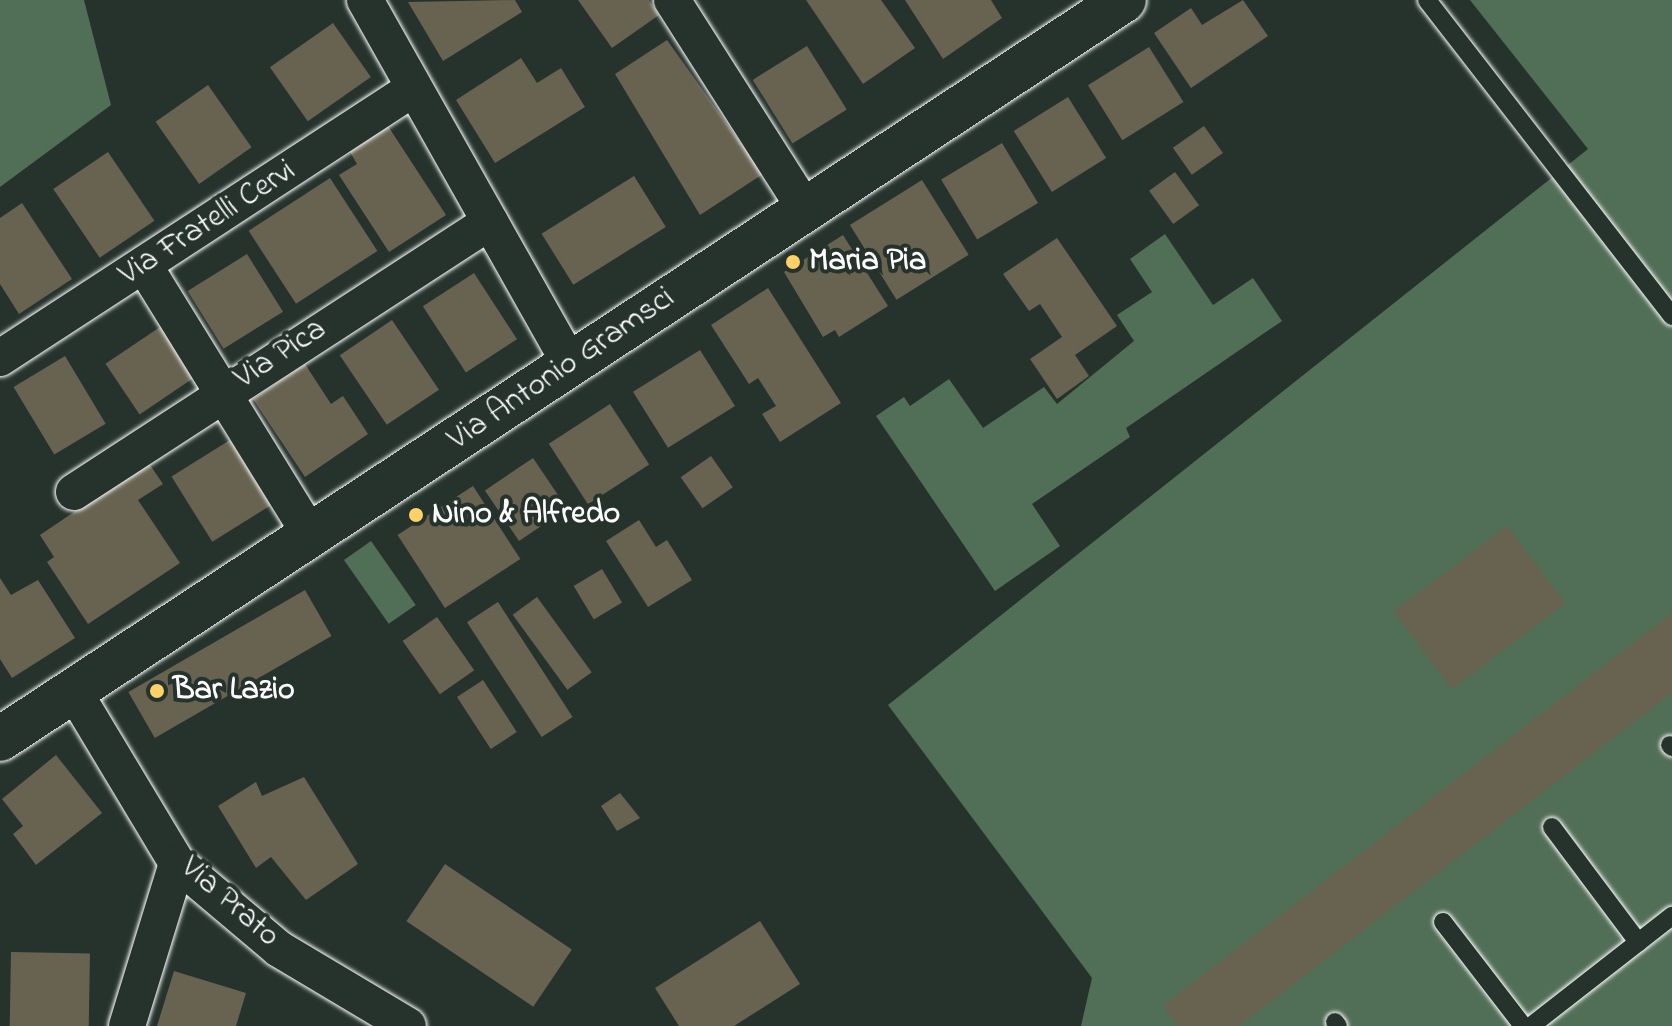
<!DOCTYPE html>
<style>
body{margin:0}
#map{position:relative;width:1672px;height:1026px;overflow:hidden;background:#26332d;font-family:"Indie Flower",sans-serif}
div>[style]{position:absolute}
.green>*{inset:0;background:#516e56;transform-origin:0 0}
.building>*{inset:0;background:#676350;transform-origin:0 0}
.roads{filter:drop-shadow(0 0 2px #fff) drop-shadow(0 0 2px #fff)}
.lane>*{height:18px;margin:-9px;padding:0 9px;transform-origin:9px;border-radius:9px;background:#26332d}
.street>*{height:36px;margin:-18px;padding:0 18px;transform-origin:18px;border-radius:18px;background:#26332d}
.secondary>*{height:44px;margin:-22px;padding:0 22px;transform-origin:22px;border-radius:22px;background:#26332d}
.dots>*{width:22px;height:22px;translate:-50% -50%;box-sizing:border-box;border:4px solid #26332d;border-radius:50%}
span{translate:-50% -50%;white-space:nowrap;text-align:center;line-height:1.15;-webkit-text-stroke:8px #26332d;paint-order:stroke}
.street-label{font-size:32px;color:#fff}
.poi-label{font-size:32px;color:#fff;font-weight:700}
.left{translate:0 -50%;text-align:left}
</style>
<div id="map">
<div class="green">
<div style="clip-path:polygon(0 0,84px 0,111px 105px,0 187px)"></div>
<div style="clip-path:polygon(1470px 0,1672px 0,1672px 1026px,1081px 1026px,1092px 978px,888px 705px,1588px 149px)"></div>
<div style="clip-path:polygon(1165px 234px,1213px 305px,1253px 278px,1282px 321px,1126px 428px,1130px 437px,1032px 504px,1060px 546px,995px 591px,876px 416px,904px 397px,910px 406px,949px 379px,983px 428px,1044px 387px,1057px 404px,1134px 341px,1117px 315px,1152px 292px,1130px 259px)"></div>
<div style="left:371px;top:541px;width:78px;height:33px;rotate:55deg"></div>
</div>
<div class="building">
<div style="clip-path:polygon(515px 0,522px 12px,443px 61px,408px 2px)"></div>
<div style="clip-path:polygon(578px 0,649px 0,659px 15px,612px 48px)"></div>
<div style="clip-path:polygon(806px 0,881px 0,915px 48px,863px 84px)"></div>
<div style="clip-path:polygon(905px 0,991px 0,1002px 18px,943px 59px)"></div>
<div style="clip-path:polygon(1243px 0,1268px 36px,1191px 88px,1154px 33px,1191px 8px,1202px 25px)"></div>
<div style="left:333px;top:23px;width:66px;height:77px;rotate:55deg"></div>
<div style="clip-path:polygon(667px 40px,763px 174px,700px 215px,615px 74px)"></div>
<div style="left:807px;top:46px;width:75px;height:64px;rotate:58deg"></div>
<div style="left:1149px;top:47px;width:65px;height:72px;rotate:58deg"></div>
<div style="clip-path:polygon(521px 58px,537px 83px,561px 68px,585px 107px,495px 163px,456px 100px)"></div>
<div style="left:208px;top:85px;width:76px;height:64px;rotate:55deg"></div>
<div style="left:1068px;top:97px;width:72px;height:64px;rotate:58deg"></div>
<div style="clip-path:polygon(386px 123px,446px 215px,389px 252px,339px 175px,357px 164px,347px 147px)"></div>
<div style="left:1204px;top:126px;width:33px;height:38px;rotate:55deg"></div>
<div style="left:1002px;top:143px;width:70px;height:71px;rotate:59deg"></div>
<div style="left:108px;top:152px;width:83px;height:66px;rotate:56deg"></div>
<div style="left:1175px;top:172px;width:41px;height:32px;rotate:54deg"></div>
<div style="left:634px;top:176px;width:60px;height:109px;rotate:58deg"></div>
<div style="left:330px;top:178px;width:87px;height:97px;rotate:57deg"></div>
<div style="left:922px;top:180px;width:88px;height:85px;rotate:58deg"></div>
<div style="clip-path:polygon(22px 203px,72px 279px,19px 314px,0 284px,0 218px)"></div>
<div style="clip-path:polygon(843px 235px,888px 306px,839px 337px,835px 330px,823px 337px,784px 272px)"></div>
<div style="clip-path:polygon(1057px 238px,1117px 326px,1075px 355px,1089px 376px,1057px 399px,1030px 359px,1062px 337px,1040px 304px,1029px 311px,1003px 274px)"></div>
<div style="left:247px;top:254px;width:68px;height:70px;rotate:58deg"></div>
<div style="left:474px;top:273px;width:79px;height:61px;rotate:57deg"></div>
<div style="clip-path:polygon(768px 288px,841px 403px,780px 442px,762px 414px,776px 406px,758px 378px,749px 384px,711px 325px)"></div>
<div style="left:392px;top:320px;width:84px;height:63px;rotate:56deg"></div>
<div style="left:166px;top:323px;width:61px;height:73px;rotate:56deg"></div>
<div style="left:700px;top:350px;width:66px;height:79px;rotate:58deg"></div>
<div style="left:65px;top:356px;width:79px;height:60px;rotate:59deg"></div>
<div style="clip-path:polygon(305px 364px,331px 404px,343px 396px,368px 434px,305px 477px,253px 399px)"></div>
<div style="left:610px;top:404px;width:72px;height:73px;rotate:57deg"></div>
<div style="left:230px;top:440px;width:77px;height:69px;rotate:58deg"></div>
<div style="left:711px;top:456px;width:38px;height:37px;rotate:55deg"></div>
<div style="left:533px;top:458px;width:61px;height:58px;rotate:56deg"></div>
<div style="clip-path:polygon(148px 462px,163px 484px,138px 500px,180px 563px,88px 624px,47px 562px,54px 557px,40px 535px)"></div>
<div style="left:473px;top:486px;width:87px;height:90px;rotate:57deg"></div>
<div style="clip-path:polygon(639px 520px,656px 547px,667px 540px,692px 580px,648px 607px,606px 541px)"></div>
<div style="left:1507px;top:526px;width:97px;height:142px;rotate:53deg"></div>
<div style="left:602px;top:569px;width:39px;height:33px;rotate:59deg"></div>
<div style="clip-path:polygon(0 578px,11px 595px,38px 580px,75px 638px,12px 678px,0 659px)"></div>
<div style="left:305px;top:590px;width:53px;height:204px;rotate:60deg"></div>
<div style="left:537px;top:597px;width:93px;height:30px;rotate:54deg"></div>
<div style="left:498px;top:602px;width:137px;height:37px;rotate:57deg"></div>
<div style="clip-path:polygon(1672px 613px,1672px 693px,1239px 1026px,1178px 1026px,1163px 1006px)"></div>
<div style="left:437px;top:617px;width:65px;height:42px;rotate:55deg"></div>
<div style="left:483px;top:680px;width:62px;height:31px;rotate:57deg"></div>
<div style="clip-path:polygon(56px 755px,102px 813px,36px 865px,13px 834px,23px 826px,2px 799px)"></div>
<div style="clip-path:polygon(304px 777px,358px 864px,306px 900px,271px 857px,256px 868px,218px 806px,256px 782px,262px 796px)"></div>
<div style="clip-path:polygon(620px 793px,640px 818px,617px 831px,601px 806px)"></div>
<div style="left:445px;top:864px;width:153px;height:69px;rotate:34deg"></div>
<div style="clip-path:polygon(760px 921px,800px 984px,734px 1026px,679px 1026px,655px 988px)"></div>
<div style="left:11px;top:952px;width:79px;height:74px;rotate:1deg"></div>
<div style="clip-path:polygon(174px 971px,246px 993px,236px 1026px,157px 1026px)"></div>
</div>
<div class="roads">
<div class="lane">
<div style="left:1427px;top:0;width:400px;rotate:52.2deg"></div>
<div style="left:1670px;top:745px;width:3px;rotate:45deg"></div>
<div style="left:1552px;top:827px;width:144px;rotate:53.2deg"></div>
<div style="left:1443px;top:922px;width:131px;rotate:52.4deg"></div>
<div style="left:1335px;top:1022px;width:5px;rotate:53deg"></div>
<div style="left:1531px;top:1026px;width:179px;rotate:-38deg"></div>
</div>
<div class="street">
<div style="left:365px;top:0;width:418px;rotate:60.6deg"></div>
<div style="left:672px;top:0;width:249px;rotate:57.5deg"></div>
<div style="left:145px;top:267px;width:317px;rotate:58.3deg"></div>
<div style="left:0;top:358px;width:494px;rotate:-33.1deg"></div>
<div style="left:74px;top:492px;width:496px;rotate:-33deg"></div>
<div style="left:73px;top:690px;width:202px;rotate:59deg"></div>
<div style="left:177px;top:863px;width:133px;rotate:40.1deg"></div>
<div style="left:279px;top:949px;width:150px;rotate:30.8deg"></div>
<div style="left:127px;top:1026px;width:170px;rotate:-72.9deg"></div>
</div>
<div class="secondary">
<div style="left:0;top:739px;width:1345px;rotate:-33.32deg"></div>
</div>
</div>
<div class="dots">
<div style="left:793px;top:262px;background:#ffd166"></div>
<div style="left:416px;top:515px;background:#ffd166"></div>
<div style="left:157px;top:691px;background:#ffd166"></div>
</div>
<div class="street-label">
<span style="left:208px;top:224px;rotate:-33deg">Via Fratelli Cervi</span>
<span style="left:281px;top:355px;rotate:-33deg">Via Pica</span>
<span style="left:562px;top:370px;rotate:-34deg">Via Antonio Gramsci</span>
<span style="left:229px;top:903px;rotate:41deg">Via Prato</span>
</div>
<div class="poi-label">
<span class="left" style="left:809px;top:262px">Maria Pia</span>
<span class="left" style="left:432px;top:515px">Nino &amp; Alfredo</span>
<span class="left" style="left:173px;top:691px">Bar Lazio</span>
</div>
</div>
